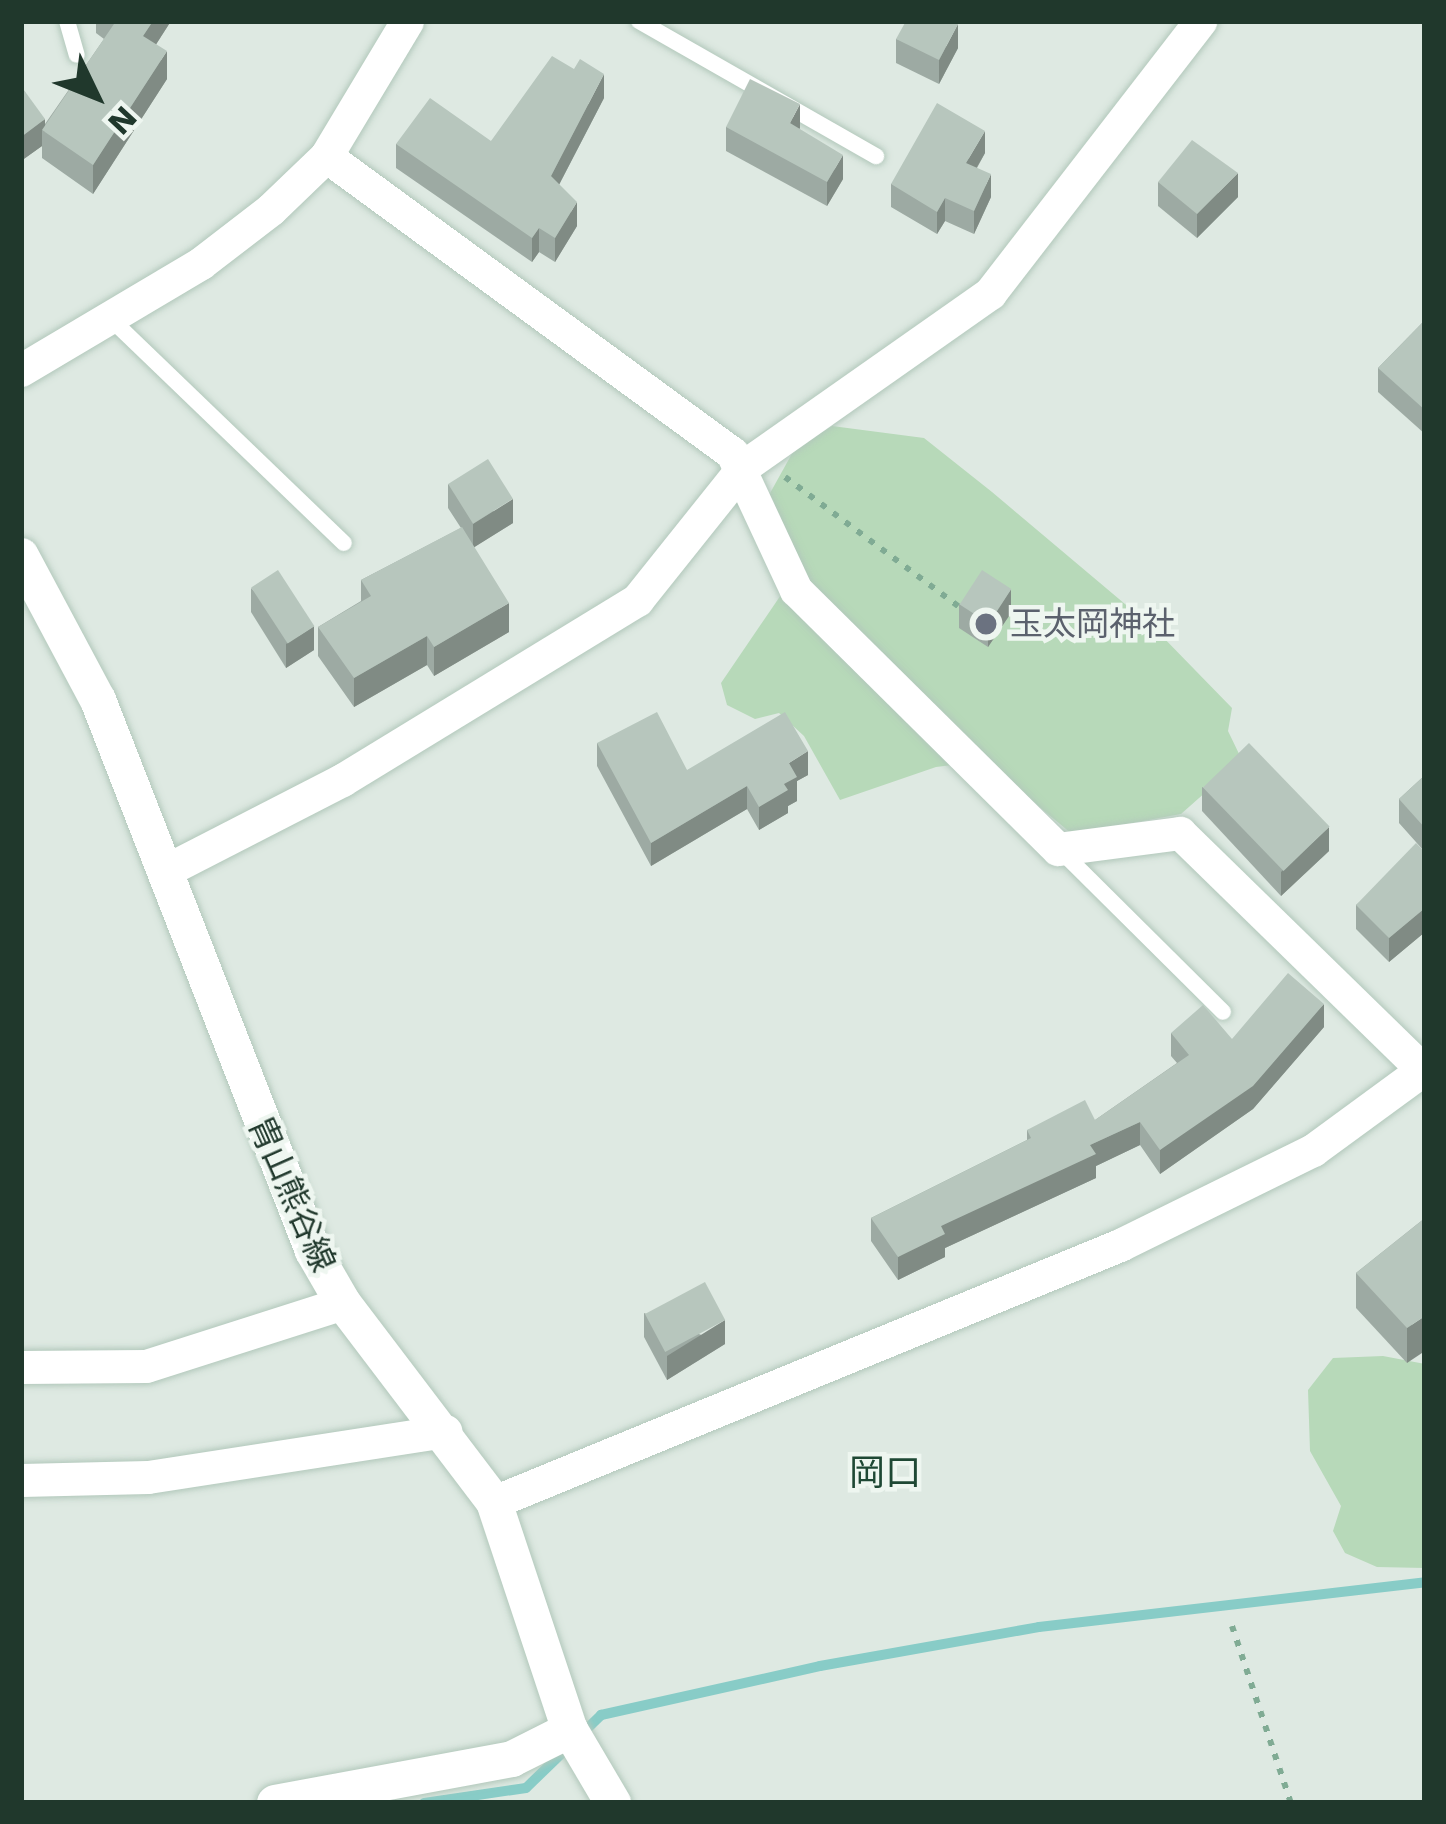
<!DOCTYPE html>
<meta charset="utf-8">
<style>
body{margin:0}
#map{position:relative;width:1446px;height:1824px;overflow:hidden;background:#dee9e2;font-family:"Work Sans","Noto Sans JP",sans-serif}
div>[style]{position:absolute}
.green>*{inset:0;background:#b7d9b9}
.stream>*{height:10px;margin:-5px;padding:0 5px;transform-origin:5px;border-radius:5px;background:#88ccc7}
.path>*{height:6px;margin-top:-3px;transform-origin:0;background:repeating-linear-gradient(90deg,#80ab94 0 6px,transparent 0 15px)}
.roads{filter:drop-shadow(0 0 3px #b2c8bb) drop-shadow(0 0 3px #b2c8bb)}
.lane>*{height:16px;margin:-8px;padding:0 8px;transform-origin:8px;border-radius:8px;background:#fff}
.street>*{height:33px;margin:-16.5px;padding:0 16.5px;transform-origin:16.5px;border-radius:16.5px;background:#fff}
.secondary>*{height:36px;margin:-18px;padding:0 18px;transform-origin:18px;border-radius:18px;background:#fff}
.wall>*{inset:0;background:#9daaa3}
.shaded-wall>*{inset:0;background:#808b84}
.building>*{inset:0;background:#b7c6bd;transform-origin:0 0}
.dots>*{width:33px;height:33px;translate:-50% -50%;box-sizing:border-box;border:6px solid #eef6f0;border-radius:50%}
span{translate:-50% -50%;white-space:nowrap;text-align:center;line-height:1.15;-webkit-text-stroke:9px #eef6f0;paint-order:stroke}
.worship-label{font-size:33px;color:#5b616d}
.left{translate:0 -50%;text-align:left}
.street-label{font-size:33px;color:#20382c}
.neighbourhood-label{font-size:36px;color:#1e4834}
.frame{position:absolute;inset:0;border:24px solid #20382c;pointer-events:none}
.north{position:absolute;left:36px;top:36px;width:120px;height:120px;-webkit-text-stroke:9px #eef6f0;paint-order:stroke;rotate:133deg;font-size:33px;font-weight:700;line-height:48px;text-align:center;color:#20382c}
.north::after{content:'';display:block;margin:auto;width:42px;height:54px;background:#20382c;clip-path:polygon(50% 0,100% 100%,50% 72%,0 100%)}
</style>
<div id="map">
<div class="green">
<div style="clip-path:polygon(832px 426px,924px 438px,992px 492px,1157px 631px,1232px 708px,1228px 731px,1242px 760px,1181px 814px,1072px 834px,984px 761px,936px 767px,840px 800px,804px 736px,779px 713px,755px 719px,727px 705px,721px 683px,802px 564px,769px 495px,794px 450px)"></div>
<div style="clip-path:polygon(1383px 1356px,1425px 1364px,1425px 1568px,1377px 1567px,1345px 1553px,1333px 1531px,1341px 1506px,1310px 1451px,1308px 1390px,1333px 1358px)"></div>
</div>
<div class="stream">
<div style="left:424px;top:1803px;width:103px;rotate:-8.4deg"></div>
<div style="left:526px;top:1788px;width:105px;rotate:-44.2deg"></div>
<div style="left:601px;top:1715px;width:224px;rotate:-12.6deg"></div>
<div style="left:820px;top:1666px;width:222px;rotate:-10.1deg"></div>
<div style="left:1039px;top:1627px;width:389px;rotate:-6.6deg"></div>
</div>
<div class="path">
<div style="left:785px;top:477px;width:216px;rotate:36.7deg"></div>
<div style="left:1232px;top:1626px;width:187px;rotate:71.6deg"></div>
</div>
<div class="roads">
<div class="lane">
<div style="left:67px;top:21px;width:35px;rotate:74deg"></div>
<div style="left:639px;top:21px;width:273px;rotate:29.7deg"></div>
<div style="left:111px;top:319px;width:323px;rotate:43.9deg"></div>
<div style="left:1059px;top:849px;width:231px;rotate:44.8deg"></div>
</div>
<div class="street">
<div style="left:326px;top:156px;width:503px;rotate:36.19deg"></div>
<div style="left:732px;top:453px;width:151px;rotate:65deg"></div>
<div style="left:796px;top:590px;width:368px;rotate:44.7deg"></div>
<div style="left:1058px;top:849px;width:123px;rotate:-7.5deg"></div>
<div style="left:1180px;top:833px;width:339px;rotate:44.3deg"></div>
<div style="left:21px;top:370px;width:209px;rotate:-30.7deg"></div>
<div style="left:201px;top:263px;width:88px;rotate:-37.6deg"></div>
<div style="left:271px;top:209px;width:76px;rotate:-43.9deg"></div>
<div style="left:326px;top:156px;width:157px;rotate:-59deg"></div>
<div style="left:165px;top:871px;width:199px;rotate:-27.2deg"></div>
<div style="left:342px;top:780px;width:346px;rotate:-31.4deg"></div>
<div style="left:637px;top:600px;width:171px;rotate:-51.4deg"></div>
<div style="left:744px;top:466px;width:301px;rotate:-35.1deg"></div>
<div style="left:990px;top:293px;width:344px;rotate:-52.3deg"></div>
<div style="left:21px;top:1367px;width:125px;rotate:-0.5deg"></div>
<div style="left:146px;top:1366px;width:207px;rotate:-17.7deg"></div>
<div style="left:21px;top:1480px;width:127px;rotate:-1.4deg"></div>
<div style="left:148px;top:1477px;width:301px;rotate:-8.8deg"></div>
<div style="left:494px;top:1502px;width:677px;rotate:-22.32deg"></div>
<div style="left:1120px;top:1245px;width:215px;rotate:-26.2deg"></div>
<div style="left:1313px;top:1150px;width:139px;rotate:-36.2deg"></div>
</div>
<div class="secondary">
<div style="left:21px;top:556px;width:163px;rotate:61.9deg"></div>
<div style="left:98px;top:700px;width:591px;rotate:68.68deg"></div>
<div style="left:313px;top:1251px;width:60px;rotate:60deg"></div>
<div style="left:343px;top:1303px;width:250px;rotate:52.8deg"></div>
<div style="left:494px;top:1502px;width:240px;rotate:71.6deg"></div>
<div style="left:570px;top:1730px;width:85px;rotate:59.5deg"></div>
<div style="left:275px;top:1803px;width:241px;rotate:-10.5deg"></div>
<div style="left:512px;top:1759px;width:65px;rotate:-26.6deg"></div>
</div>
</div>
<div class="wall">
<div style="clip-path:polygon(96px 21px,171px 21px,156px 44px,167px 79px,93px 194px,42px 158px,42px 146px,21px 161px,21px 86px,45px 124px,104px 39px,96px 33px)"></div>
<div style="clip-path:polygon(896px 39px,958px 48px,939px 84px,896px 63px)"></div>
<div style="clip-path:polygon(604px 98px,559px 185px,577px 226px,555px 262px,539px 252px,532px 262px,396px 168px,396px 144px,491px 141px)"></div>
<div style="clip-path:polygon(726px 127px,799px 129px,843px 179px,827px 206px,726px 151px)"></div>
<div style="clip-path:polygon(985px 153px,977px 168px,991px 197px,974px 234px,945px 221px,937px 234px,891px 207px,891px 184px)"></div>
<div style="clip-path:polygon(1158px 182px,1238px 197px,1197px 238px,1158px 206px)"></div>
<div style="clip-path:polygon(1425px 320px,1425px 434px,1378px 392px,1378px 368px)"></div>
<div style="clip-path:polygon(448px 484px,513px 523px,474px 547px,509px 632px,434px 676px,427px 665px,354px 707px,318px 656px,318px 627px,361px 601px,361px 580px,461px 528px,448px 508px)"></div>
<div style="clip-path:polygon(251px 588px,314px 650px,286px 668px,251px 612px)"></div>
<div style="clip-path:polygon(959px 604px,1011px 613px,988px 647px,959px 628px)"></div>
<div style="clip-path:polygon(597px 743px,687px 770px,808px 775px,797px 781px,797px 801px,788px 806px,788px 813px,759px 830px,747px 809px,651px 866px,597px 766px)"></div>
<div style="clip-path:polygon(1425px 775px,1425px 932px,1389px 962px,1356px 929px,1356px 905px,1424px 851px,1399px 823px,1399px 799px)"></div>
<div style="clip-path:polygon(1202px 787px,1329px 851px,1281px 896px,1202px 811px)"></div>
<div style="clip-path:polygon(1324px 1027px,1253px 1109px,1160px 1174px,1140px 1145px,1096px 1166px,1096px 1178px,945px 1248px,945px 1257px,898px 1280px,871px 1241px,871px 1218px,1027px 1140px,1027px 1130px,1095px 1120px,1177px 1063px,1171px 1056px,1171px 1033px,1232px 1039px)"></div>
<div style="clip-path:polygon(1425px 1218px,1407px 1363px,1356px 1308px,1356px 1273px)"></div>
<div style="clip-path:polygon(644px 1313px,725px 1344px,667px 1380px,644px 1337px)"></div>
</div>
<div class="shaded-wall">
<div style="clip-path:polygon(153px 21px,171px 21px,143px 65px,143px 36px)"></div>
<div style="clip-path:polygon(958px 24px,958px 48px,939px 84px,939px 60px)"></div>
<div style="clip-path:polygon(167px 51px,167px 79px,93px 194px,93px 165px)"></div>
<div style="clip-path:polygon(604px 74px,604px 98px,551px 200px,551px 176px)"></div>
<div style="clip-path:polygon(800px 104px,800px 128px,790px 147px,790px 123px)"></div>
<div style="clip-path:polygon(45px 119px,45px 132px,42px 130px,42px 146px,21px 161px,21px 137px)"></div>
<div style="clip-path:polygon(985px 131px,985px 153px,966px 186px,966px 163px)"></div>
<div style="clip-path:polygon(843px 155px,843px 179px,827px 206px,827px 182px)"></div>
<div style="clip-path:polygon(1238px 173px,1238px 197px,1197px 238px,1197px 214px)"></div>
<div style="clip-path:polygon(991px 174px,991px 197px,974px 234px,974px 211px)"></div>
<div style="clip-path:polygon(945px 198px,945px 221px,937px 234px,937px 212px)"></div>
<div style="clip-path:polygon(577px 202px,577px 226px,555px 262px,555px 238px)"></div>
<div style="clip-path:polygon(539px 228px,539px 252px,532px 262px,532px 238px)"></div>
<div style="clip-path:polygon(513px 499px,513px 523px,473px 548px,473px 524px)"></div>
<div style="clip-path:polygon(1011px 589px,1011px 613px,988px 647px,988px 623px)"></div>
<div style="clip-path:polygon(509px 603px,509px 632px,434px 676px,434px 647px)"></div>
<div style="clip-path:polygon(314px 626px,314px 650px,286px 668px,286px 644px)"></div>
<div style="clip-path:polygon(427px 636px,427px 665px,354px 707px,354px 678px)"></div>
<div style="clip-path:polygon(808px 751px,808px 775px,797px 781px,797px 801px,788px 806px,788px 813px,759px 830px,759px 807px,789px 763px)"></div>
<div style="clip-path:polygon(747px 786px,747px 809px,651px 866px,651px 843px)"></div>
<div style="clip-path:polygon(1329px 827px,1329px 851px,1281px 896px,1281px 872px)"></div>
<div style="clip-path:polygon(1425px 908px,1425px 932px,1389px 962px,1389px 938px)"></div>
<div style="clip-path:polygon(1324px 1004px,1324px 1027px,1253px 1109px,1160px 1174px,1160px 1150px)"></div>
<div style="clip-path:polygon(1140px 1122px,1140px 1145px,1096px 1166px,1096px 1178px,945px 1248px,945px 1257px,898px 1280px,898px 1257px,941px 1226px,1090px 1145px)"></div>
<div style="clip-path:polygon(1425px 1316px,1425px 1351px,1407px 1363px,1407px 1328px)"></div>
<div style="clip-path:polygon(725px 1320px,725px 1344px,667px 1380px,667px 1356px)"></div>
</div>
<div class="building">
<div style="clip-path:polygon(116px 21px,153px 21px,143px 36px,167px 51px,93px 165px,42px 130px)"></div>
<div style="clip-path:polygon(906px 21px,952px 21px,958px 24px,939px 60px,896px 39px)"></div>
<div style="clip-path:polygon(552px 56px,574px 69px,580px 59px,604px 74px,551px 176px,577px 202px,555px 238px,539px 228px,532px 238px,396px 144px,430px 98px,491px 141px)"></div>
<div style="clip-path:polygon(750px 79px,800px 104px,790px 123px,843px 155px,827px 182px,726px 127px)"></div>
<div style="clip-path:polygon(21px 86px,45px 119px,21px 137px)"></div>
<div style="clip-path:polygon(937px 103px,985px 131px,966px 163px,991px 174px,974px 211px,945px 198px,937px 212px,891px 184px)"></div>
<div style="clip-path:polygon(1192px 140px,1238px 173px,1197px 214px,1158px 182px)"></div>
<div style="clip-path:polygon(1425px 320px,1425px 410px,1378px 368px)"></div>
<div style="left:488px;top:459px;width:47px;height:47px;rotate:58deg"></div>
<div style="clip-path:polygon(462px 527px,509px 603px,434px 647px,427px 636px,354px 678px,318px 627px,371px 596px,361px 580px)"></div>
<div style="left:278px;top:570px;width:67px;height:32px;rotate:57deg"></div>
<div style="left:982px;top:570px;width:35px;height:41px;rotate:33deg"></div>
<div style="clip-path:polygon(657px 712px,687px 770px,785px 712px,808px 751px,789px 763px,797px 777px,784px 784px,788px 790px,759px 807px,747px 786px,651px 843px,597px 743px)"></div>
<div style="left:1249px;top:743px;width:116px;height:64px;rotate:46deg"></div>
<div style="clip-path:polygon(1425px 775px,1425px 828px,1399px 799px)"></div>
<div style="clip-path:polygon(1416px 843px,1425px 852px,1425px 908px,1389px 938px,1356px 905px)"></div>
<div style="clip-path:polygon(1288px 973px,1324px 1004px,1253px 1086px,1160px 1150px,1140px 1122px,1090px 1145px,1096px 1154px,941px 1226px,945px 1234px,898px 1257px,871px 1218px,1031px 1138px,1027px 1130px,1085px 1100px,1095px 1120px,1189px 1055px,1171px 1033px,1203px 1005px,1232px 1039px)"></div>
<div style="clip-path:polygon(1425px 1218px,1425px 1316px,1407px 1328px,1356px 1273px)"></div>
<div style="left:705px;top:1282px;width:43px;height:68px;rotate:62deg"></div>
</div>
<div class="dots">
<div style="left:986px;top:624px;background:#6b7280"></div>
</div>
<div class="worship-label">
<span class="left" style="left:1010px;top:624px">玉太岡神社</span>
</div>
<div class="street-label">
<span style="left:292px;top:1194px;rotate:66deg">胄山熊谷線</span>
</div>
<div class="neighbourhood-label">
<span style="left:885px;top:1474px">岡口</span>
</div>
<div class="frame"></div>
<div class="north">N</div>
</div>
